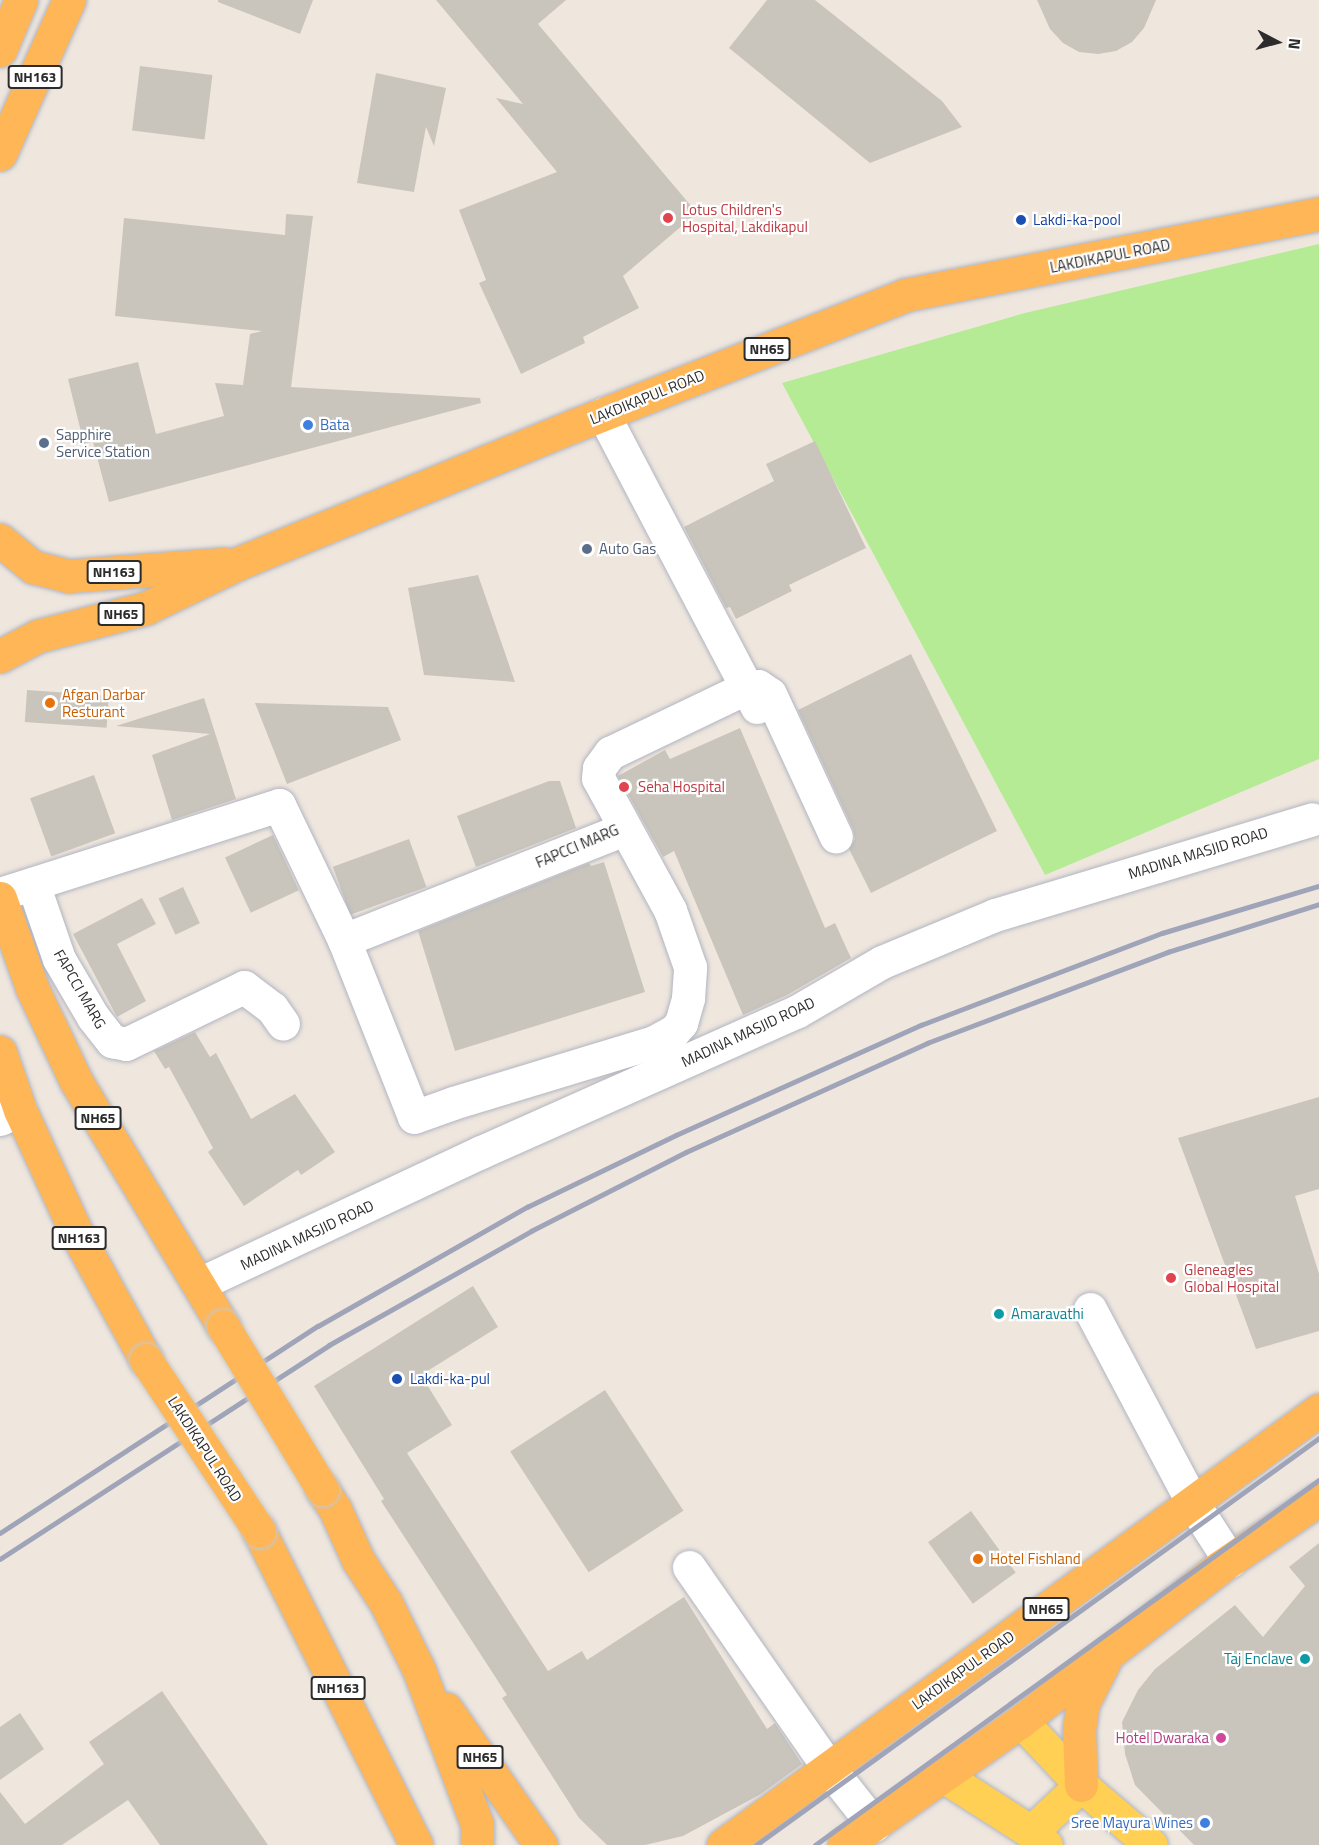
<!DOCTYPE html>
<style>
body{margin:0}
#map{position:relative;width:1319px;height:1845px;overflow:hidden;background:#efe7de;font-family:"Titillium Web",sans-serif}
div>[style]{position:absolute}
.green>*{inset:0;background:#b5eb95}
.building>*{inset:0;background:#cac5bc;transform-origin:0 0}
.roads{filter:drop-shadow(0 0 2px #b2b5c1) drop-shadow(0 0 2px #b2b5c1)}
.minor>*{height:33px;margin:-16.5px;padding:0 16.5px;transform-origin:16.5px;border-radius:16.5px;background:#fff}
.tertiary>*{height:33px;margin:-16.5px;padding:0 16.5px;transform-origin:16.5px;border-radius:16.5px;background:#fff}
.primary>*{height:33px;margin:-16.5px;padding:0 16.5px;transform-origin:16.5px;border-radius:16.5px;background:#ffd053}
.trunk>*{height:33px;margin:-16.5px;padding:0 16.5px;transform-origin:16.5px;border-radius:16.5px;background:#ffb656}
.rail>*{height:4.5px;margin:-2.25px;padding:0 2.25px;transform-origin:2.25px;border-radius:2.25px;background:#9fa4b9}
.bridges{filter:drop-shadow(0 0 2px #c8c8c8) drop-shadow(0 0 2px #c8c8c8)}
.trunk-bridge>*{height:33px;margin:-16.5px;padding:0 16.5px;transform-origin:16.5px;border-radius:16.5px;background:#ffb656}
.dots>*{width:16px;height:16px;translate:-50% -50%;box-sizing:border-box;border:3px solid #fff;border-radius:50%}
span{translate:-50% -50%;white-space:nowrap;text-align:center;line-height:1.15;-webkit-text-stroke:4.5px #fff;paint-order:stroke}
.shield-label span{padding:2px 4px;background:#fff;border:2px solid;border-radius:4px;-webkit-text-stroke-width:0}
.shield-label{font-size:14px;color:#2c2c2c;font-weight:700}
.health-label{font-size:15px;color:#be3a42}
.left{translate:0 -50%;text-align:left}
.transit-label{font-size:15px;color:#164399}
.street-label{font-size:15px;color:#2c2c2c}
.shop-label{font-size:15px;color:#366cbe}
.right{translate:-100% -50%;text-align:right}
.service-label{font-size:15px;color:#4e5e75}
.food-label{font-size:15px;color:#c56008}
.culture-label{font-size:15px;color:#0d838f}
.hotel-label{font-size:15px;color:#b23c85}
.north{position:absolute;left:1247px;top:12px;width:60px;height:60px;-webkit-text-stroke:4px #fff;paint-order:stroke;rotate:96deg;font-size:16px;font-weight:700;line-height:24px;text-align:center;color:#2c2c2c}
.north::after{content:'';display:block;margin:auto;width:21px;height:27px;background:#2c2c2c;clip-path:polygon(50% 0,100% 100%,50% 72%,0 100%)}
</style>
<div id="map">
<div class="green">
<div style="clip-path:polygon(1319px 244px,1319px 759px,1045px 875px,782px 383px,1025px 313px)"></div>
</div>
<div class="building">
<div style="clip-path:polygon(218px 0,313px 0,300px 34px,218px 2px)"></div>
<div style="clip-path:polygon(436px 0,566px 0,538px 24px,697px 213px,623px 276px,639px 308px,583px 337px,585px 343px,521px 374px,479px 283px,486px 280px,459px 210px,557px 172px,496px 98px,523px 104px)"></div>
<div style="clip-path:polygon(767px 0,815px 0,942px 101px,962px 127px,870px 163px,729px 48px)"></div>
<div style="clip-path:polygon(1037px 0,1156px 0,1144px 28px,1132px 42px,1116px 51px,1098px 54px,1079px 52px,1063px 43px,1050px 29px)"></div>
<div style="left:140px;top:66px;width:73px;height:65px;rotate:7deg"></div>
<div style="clip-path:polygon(376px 73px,446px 88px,434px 146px,426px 127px,414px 192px,357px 183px)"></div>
<div style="clip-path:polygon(286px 214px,313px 216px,291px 387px,480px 398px,481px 403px,109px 502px,93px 442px,84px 444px,68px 379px,138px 362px,156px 434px,224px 416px,215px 383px,243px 385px,250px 334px,262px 331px,115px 316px,124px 218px,285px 235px)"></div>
<div style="clip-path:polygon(815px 441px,866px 548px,789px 585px,792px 591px,736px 619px,730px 607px,726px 608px,684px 527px,774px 481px,766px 464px)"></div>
<div style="clip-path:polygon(478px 575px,515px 682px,424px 675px,408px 588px)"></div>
<div style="clip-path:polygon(911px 654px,997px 831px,871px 893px,849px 849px,855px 839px,853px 829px,798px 710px)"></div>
<div style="left:27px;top:690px;width:82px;height:32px;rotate:4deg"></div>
<div style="clip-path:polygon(204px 698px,236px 799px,172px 820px,152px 755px,210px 734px,116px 726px)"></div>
<div style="clip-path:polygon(255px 703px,388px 707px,401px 740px,287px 784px)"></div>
<div style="clip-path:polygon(740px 728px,825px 928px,835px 923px,851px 958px,787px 995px,743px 1015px,674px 851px,663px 857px,618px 776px,665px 750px,670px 759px)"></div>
<div style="left:94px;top:775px;width:62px;height:68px;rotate:70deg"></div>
<div style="clip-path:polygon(549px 781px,560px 781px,576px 828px,476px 867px,457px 816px)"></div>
<div style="left:273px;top:835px;width:61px;height:53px;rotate:65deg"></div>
<div style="left:409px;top:839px;width:51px;height:81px;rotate:70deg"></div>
<div style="clip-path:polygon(604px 862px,645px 992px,455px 1051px,418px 931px,589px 863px,591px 866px)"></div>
<div style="left:183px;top:887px;width:40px;height:27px;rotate:65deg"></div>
<div style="clip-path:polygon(142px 898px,156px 924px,117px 944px,146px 1001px,117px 1017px,73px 934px)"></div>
<div style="clip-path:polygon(195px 1032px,210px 1057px,216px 1053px,251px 1119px,295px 1094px,335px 1152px,301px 1175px,298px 1170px,244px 1206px,208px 1152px,213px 1148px,169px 1067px,165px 1069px,154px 1051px)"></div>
<div style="clip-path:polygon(1319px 1097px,1319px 1189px,1295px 1196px,1319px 1274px,1319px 1331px,1256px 1349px,1178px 1138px)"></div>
<div style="clip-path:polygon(473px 1286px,498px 1327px,421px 1375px,452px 1425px,407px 1453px,548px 1671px,582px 1651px,587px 1660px,684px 1597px,767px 1729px,775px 1723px,802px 1764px,761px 1794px,683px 1836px,645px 1845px,607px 1845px,579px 1818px,502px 1698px,507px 1695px,381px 1501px,384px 1499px,314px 1386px)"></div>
<div style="left:605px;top:1390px;width:144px;height:113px;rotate:57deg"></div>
<div style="left:971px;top:1511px;width:76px;height:53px;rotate:54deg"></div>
<div style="clip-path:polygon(1319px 1543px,1319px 1845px,1194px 1845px,1135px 1785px,1125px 1754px,1122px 1722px,1138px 1690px,1155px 1669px,1235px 1605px,1263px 1637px,1305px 1586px,1289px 1567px)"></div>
<div style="clip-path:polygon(162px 1691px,268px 1845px,160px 1845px,128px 1800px,62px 1845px,0 1845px,0 1792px,25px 1824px,104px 1764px,89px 1742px)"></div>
<div style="clip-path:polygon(20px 1713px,44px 1749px,0 1780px,0 1727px)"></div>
</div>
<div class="roads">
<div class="minor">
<div style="left:603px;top:414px;width:331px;rotate:62.3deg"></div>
<div style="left:33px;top:884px;width:79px;rotate:70.9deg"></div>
<div style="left:59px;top:959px;width:67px;rotate:59.6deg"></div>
<div style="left:93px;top:1017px;width:31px;rotate:52deg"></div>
<div style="left:112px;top:1041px;width:14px;rotate:12deg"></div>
<div style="left:126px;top:1044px;width:131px;rotate:-25.8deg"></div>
<div style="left:244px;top:987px;width:35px;rotate:37deg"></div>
<div style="left:272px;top:1008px;width:19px;rotate:55deg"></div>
<div style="left:0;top:894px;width:293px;rotate:-17.7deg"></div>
<div style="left:279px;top:805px;width:150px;rotate:64.3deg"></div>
<div style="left:344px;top:940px;width:190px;rotate:68.4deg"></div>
<div style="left:414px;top:1117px;width:41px;rotate:-19.7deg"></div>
<div style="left:453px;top:1103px;width:210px;rotate:-16.9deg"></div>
<div style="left:654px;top:1042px;width:23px;rotate:-29deg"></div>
<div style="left:674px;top:1031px;width:11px;rotate:-49deg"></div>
<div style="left:681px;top:1023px;width:26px;rotate:-74deg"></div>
<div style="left:688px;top:998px;width:31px;rotate:-86deg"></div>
<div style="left:690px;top:967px;width:60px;rotate:-109.3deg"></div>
<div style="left:670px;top:910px;width:150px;rotate:-118.6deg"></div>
<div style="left:598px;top:778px;width:10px;rotate:-84deg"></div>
<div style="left:599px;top:768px;width:19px;rotate:-54deg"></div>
<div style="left:610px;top:753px;width:153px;rotate:-25.6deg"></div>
<div style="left:748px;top:687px;width:10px;rotate:-6deg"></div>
<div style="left:758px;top:686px;width:14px;rotate:34deg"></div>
<div style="left:770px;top:694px;width:157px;rotate:65.2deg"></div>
<div style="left:344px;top:940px;width:301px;rotate:-21.6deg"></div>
<div style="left:199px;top:1284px;width:311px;rotate:-25.1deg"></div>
<div style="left:481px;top:1152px;width:345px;rotate:-24deg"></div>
<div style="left:796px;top:1012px;width:99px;rotate:-30.2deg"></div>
<div style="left:882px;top:962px;width:122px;rotate:-22.6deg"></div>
<div style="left:995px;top:915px;width:331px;rotate:-16.8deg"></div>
<div style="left:1090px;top:1309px;width:218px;rotate:62.1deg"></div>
<div style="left:1192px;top:1502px;width:70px;rotate:57.2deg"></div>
<div style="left:689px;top:1567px;width:244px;rotate:55.2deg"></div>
<div style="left:828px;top:1767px;width:74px;rotate:51.6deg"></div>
</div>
<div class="tertiary">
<div style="left:0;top:1119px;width:22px;rotate:-24deg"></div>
</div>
<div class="primary">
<div style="left:1021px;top:1721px;width:88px;rotate:46.8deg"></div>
<div style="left:1081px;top:1785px;width:92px;rotate:40.6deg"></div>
<div style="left:945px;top:1777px;width:102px;rotate:32.6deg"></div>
<div style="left:1031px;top:1832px;width:20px;rotate:41deg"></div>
<div style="left:1031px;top:1832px;width:69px;rotate:-43.2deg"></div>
</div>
<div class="trunk">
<div style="left:0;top:50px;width:54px;rotate:-67.2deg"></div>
<div style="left:0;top:154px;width:169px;rotate:-65.9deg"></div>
<div style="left:0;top:540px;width:43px;rotate:39.3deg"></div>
<div style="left:33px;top:567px;width:36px;rotate:14deg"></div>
<div style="left:68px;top:576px;width:157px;rotate:-4.4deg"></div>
<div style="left:0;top:656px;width:43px;rotate:-27.8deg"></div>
<div style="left:38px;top:636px;width:112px;rotate:-14.5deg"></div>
<div style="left:146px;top:608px;width:103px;rotate:-25.8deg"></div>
<div style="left:239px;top:563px;width:361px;rotate:-22.3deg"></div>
<div style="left:573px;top:426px;width:357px;rotate:-21.5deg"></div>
<div style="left:905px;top:295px;width:422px;rotate:-11.1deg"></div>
<div style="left:0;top:898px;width:96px;rotate:70.4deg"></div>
<div style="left:32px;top:988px;width:103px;rotate:64.7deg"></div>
<div style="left:76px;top:1081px;width:286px;rotate:59deg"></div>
<div style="left:0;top:1052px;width:61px;rotate:71deg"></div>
<div style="left:20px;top:1110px;width:141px;rotate:65.3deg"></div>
<div style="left:79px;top:1238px;width:139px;rotate:61.2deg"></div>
<div style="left:322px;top:1489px;width:24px;rotate:57deg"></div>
<div style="left:335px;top:1509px;width:56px;rotate:65.7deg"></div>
<div style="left:358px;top:1560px;width:51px;rotate:56.9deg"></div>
<div style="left:386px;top:1603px;width:75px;rotate:63.8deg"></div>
<div style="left:419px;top:1670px;width:165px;rotate:69.4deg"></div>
<div style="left:477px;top:1824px;width:21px;rotate:90deg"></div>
<div style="left:259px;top:1531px;width:351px;rotate:63.4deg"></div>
<div style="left:446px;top:1709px;width:166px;rotate:55.1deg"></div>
<div style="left:1081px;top:1785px;width:55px;rotate:-92.1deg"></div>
<div style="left:1079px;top:1730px;width:27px;rotate:-82deg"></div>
<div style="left:1083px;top:1703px;width:46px;rotate:-62.9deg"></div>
<div style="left:723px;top:1845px;width:738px;rotate:-36.12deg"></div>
<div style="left:844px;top:1845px;width:216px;rotate:-35deg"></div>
<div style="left:1021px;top:1721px;width:252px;rotate:-37.7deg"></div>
<div style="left:1220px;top:1567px;width:120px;rotate:-34.5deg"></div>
</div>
</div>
<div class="rail">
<div style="left:0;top:1533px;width:379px;rotate:-33.1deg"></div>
<div style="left:318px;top:1326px;width:241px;rotate:-29.7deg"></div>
<div style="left:527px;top:1207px;width:165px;rotate:-25.8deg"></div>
<div style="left:676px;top:1135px;width:269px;rotate:-24.2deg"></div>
<div style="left:921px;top:1025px;width:258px;rotate:-20.9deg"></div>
<div style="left:1162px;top:933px;width:164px;rotate:-16.7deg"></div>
<div style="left:0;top:1559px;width:392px;rotate:-33deg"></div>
<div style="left:329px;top:1345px;width:232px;rotate:-29.4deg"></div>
<div style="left:531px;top:1231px;width:174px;rotate:-27deg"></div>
<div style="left:686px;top:1152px;width:265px;rotate:-24.3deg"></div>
<div style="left:927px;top:1043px;width:258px;rotate:-20.7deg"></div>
<div style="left:1168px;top:952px;width:158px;rotate:-17.6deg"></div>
<div style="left:756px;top:1845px;width:695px;rotate:-35.86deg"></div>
<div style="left:815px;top:1845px;width:622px;rotate:-35.91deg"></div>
</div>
<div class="bridges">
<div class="trunk-bridge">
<div style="left:223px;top:1326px;width:191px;rotate:58.7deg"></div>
<div style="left:146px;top:1360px;width:205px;rotate:56.5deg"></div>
</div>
</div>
<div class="dots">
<div style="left:668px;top:218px;background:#e0444e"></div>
<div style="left:1021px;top:220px;background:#1a4fb4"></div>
<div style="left:308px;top:425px;background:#3f7fe0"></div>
<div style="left:44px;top:443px;background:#5c6f8a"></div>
<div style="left:587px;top:549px;background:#5c6f8a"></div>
<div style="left:50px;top:703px;background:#e8710a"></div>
<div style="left:624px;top:787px;background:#e0444e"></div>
<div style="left:1171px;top:1278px;background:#e0444e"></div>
<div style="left:999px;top:1314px;background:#0f9aa8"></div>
<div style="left:397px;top:1379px;background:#1a4fb4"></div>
<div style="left:978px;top:1559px;background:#e8710a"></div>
<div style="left:1305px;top:1659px;background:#0f9aa8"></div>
<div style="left:1221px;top:1738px;background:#d1479c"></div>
<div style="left:1205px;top:1823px;background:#3f7fe0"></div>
</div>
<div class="shield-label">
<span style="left:35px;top:77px">NH163</span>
<span style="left:767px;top:349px">NH65</span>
<span style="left:114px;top:572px">NH163</span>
<span style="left:121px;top:614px">NH65</span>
<span style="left:98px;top:1118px">NH65</span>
<span style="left:79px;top:1238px">NH163</span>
<span style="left:1046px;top:1609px">NH65</span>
<span style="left:338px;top:1688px">NH163</span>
<span style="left:480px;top:1757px">NH65</span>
</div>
<div class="health-label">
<span class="left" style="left:682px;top:218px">Lotus Children's<br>Hospital, Lakdikapul</span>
<span class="left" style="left:638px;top:787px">Seha Hospital</span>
<span class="left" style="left:1184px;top:1278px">Gleneagles<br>Global Hospital</span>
</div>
<div class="transit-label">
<span class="left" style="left:1033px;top:220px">Lakdi-ka-pool</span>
<span class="left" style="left:410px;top:1379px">Lakdi-ka-pul</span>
</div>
<div class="street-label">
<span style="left:1110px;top:256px;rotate:-11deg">LAKDIKAPUL ROAD</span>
<span style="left:647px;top:397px;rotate:-22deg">LAKDIKAPUL ROAD</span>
<span style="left:577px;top:846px;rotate:-23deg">FAPCCI MARG</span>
<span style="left:1198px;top:853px;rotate:-17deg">MADINA MASJID ROAD</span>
<span style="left:80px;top:989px;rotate:60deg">FAPCCI MARG</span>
<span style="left:748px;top:1032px;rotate:-25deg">MADINA MASJID ROAD</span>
<span style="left:307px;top:1235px;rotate:-25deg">MADINA MASJID ROAD</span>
<span style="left:205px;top:1449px;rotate:57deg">LAKDIKAPUL ROAD</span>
<span style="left:963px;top:1670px;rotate:-36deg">LAKDIKAPUL ROAD</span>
</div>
<div class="shop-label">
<span class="left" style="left:320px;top:425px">Bata</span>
<span class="right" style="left:1193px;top:1823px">Sree Mayura Wines</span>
</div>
<div class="service-label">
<span class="left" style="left:56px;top:443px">Sapphire<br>Service Station</span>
<span class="left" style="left:599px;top:549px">Auto Gas</span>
</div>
<div class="food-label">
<span class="left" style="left:62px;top:703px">Afgan Darbar<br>Resturant</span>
<span class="left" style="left:990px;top:1559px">Hotel Fishland</span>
</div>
<div class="culture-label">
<span class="left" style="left:1011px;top:1314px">Amaravathi</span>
<span class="right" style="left:1293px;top:1659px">Taj Enclave</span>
</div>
<div class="hotel-label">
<span class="right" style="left:1209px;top:1738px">Hotel Dwaraka</span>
</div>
<div class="north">N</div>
</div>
